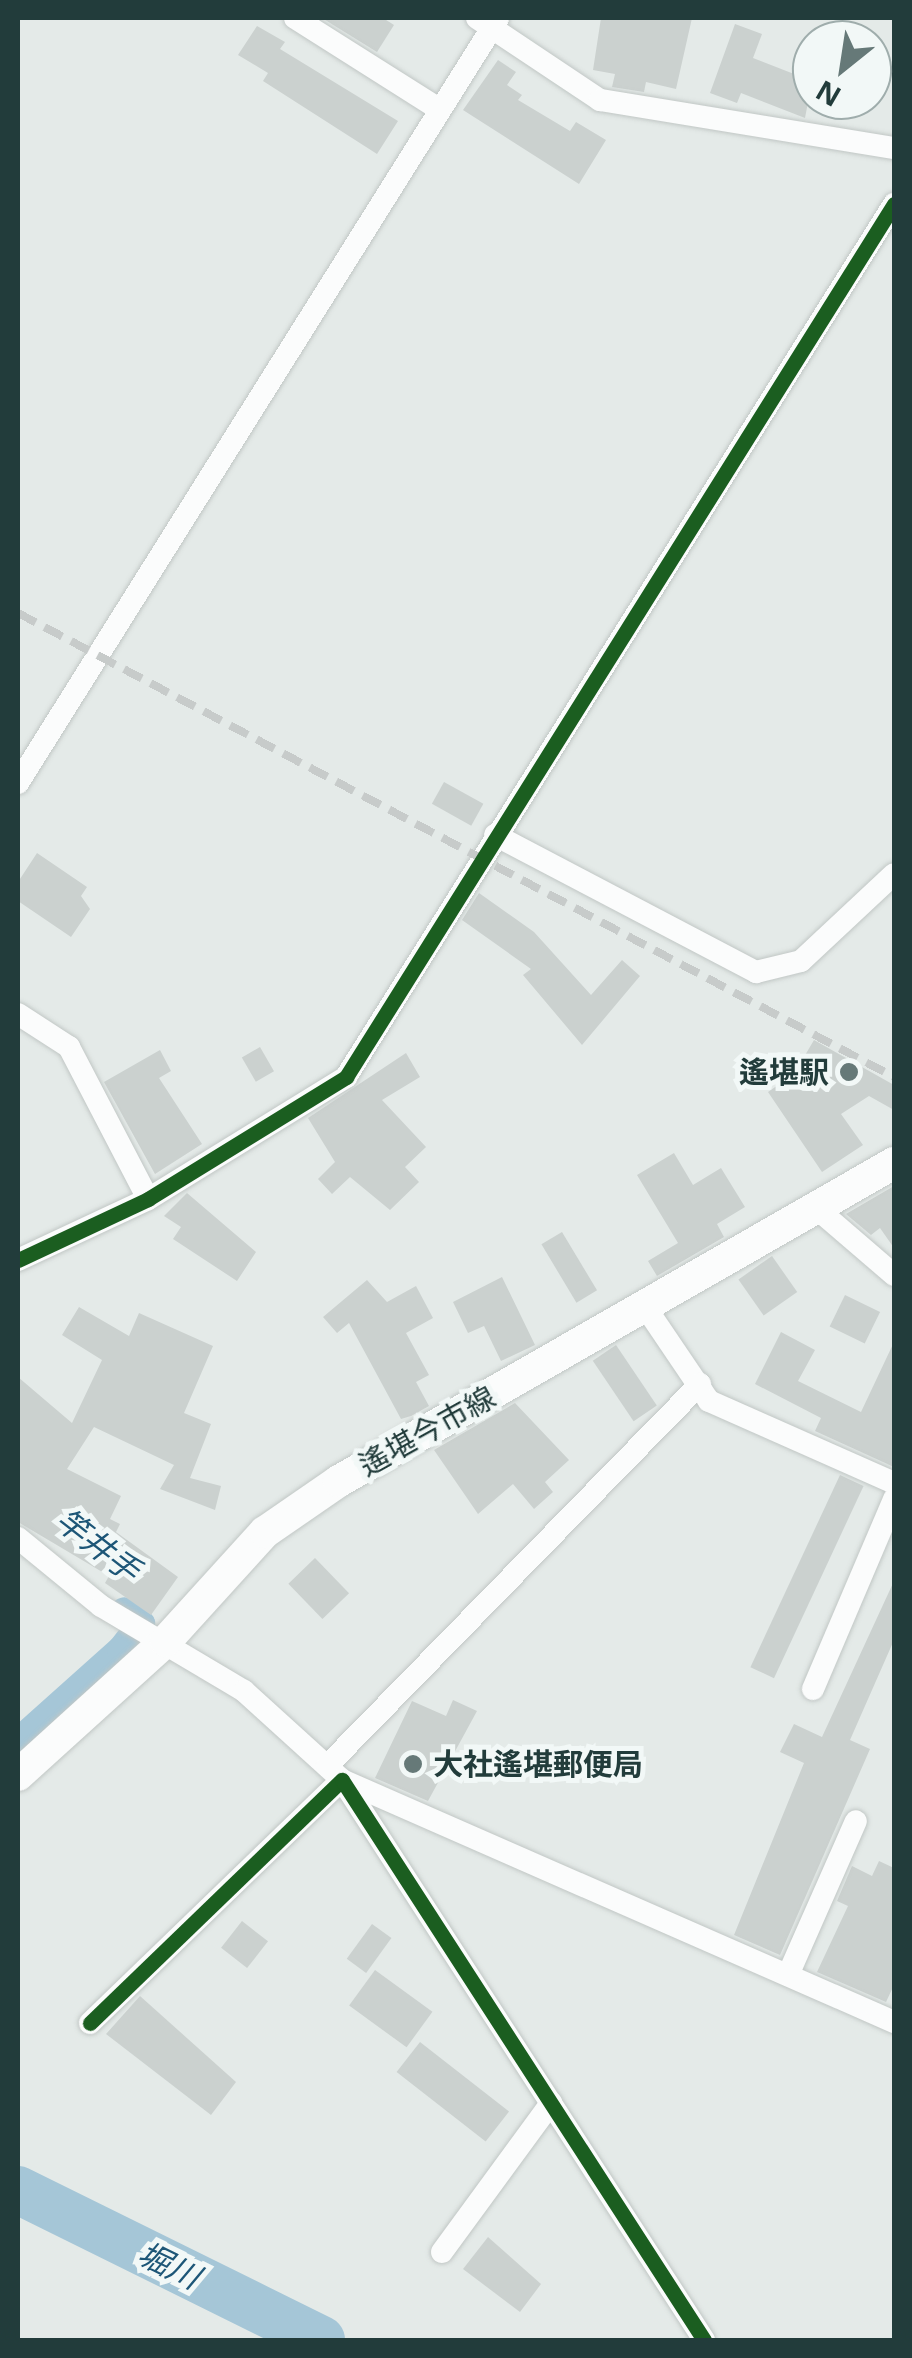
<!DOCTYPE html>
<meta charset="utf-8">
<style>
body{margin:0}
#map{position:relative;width:912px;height:2358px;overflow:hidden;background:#e4eae8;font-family:"Noto Sans","Noto Sans JP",sans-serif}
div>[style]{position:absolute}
.canal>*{height:28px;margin:-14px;padding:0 14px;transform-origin:14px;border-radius:14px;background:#a5c6d7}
.river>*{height:48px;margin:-24px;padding:0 24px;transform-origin:24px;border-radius:24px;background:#a5c6d7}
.building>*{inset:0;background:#cbd1cf;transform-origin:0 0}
.roads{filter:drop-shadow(0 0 2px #c1c7c5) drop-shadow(0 0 2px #c1c7c5)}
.minor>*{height:22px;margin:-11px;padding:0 11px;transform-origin:11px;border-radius:11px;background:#fbfcfc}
.secondary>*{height:32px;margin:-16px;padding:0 16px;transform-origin:16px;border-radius:16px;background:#fbfcfc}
.rail>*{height:8px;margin-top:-4px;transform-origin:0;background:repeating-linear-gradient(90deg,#c7cbca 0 20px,transparent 0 30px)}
.cycleway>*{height:15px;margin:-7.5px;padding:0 7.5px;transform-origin:7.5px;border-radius:7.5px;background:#1b5e20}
.dots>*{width:28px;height:28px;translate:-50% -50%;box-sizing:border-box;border:5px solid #f2f8f7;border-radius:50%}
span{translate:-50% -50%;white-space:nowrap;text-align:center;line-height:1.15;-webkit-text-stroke:10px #f2f8f7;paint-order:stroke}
.poi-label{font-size:30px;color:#223c3b;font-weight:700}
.right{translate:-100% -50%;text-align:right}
.left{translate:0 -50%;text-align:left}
.street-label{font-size:30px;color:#223c3b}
.water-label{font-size:32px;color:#1d5677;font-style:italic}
.frame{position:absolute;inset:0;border:20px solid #223c3b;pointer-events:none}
.north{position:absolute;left:792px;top:20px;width:100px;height:100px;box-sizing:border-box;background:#f2f8f7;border:2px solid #9fadac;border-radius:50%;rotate:210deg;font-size:28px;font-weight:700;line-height:40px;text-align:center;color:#223c3b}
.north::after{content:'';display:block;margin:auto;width:35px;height:45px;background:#667978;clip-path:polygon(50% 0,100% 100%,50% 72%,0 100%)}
</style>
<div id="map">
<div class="canal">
<div style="left:18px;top:1742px;width:138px;rotate:-41.8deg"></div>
<div style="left:121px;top:1650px;width:33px;rotate:-52deg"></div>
<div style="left:141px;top:1624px;width:21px;rotate:-143deg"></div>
</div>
<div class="river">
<div style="left:18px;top:2190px;width:338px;rotate:26.3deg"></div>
</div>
<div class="building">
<div style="clip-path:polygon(322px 18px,383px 18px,394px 25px,377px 52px)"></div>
<div style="clip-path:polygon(601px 18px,692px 18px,676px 89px,646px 82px,644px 92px,612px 87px,615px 74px,593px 70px)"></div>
<div style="clip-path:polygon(735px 24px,762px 34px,753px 58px,812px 81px,805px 118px,741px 93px,737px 103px,710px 93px)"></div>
<div style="clip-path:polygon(257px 26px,285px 42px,280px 49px,398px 121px,377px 154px,263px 81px,268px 73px,238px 55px)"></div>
<div style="clip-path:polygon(498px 60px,516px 72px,507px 85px,522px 95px,518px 100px,570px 131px,576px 122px,606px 140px,579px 184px,463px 110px)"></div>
<div style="left:444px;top:782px;width:45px;height:25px;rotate:29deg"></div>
<div style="clip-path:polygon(37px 853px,87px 887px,81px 896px,90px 909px,71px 937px,18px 901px,18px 882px)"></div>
<div style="clip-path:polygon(479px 893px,534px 932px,591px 995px,622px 960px,640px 976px,582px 1045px,523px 975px,531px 969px,462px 920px)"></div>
<div style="clip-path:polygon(814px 1040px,894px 1085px,894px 1110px,869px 1096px,841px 1114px,863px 1145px,822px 1172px,768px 1092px,794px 1074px)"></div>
<div style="left:260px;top:1047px;width:28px;height:21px;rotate:60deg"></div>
<div style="clip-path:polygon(160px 1050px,171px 1071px,159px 1078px,202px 1144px,155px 1174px,104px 1082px)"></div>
<div style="clip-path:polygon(406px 1053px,420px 1077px,382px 1100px,426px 1147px,405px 1167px,419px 1182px,390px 1210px,350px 1177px,332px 1194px,318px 1179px,335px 1162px,308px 1118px)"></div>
<div style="clip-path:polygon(674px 1153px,693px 1185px,721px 1168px,745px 1207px,717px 1224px,724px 1237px,657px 1276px,648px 1261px,678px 1243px,637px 1175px)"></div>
<div style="clip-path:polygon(894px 1186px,894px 1248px,880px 1228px,871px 1235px,846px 1214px)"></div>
<div style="clip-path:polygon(187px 1193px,256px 1252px,237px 1281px,173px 1239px,181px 1227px,164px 1216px)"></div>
<div style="left:562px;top:1232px;width:68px;height:24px;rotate:59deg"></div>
<div style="left:772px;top:1256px;width:44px;height:41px;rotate:55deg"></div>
<div style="clip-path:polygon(502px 1277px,535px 1345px,501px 1361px,484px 1326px,468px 1333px,453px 1302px)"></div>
<div style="clip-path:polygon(367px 1280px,387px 1302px,416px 1286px,433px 1318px,406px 1333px,429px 1375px,416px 1382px,429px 1406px,411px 1416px,401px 1419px,349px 1323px,337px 1333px,323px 1317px)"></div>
<div style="left:845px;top:1295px;width:39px;height:35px;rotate:26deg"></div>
<div style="clip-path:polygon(79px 1307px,129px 1336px,139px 1313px,213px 1346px,184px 1413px,211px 1424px,190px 1478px,221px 1486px,215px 1510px,160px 1489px,174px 1465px,94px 1427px,67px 1469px,121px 1496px,110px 1519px,120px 1524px,116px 1532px,178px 1577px,151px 1615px,105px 1583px,109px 1576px,18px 1522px,18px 1377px,72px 1423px,102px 1360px,62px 1335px)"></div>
<div style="clip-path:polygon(781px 1332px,815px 1350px,798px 1381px,861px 1412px,894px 1342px,894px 1467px,815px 1431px,821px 1418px,755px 1384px)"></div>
<div style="left:616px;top:1345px;width:73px;height:28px;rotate:56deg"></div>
<div style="clip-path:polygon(515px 1403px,569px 1460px,545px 1482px,553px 1492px,534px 1509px,513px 1484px,478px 1514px,434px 1450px)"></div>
<div style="left:840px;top:1475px;width:26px;height:212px;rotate:25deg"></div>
<div style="left:315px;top:1558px;width:49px;height:37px;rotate:46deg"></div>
<div style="clip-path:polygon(894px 1581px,894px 1640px,850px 1740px,870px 1749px,780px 1955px,734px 1935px,804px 1763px,780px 1752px,794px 1724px,822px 1737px)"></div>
<div style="clip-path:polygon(453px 1700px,477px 1711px,428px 1801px,375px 1778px,412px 1701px,446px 1716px)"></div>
<div style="clip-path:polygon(879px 1861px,894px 1868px,894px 1985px,886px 2002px,817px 1972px,848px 1906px,837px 1901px,852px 1866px,872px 1876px)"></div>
<div style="left:242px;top:1921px;width:33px;height:34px;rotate:38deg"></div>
<div style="left:372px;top:1924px;width:24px;height:43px;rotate:36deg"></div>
<div style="left:375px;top:1970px;width:71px;height:44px;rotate:36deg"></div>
<div style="clip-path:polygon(140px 1996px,236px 2082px,211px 2115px,106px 2034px)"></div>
<div style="left:420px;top:2042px;width:113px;height:38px;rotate:38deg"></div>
<div style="clip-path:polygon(488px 2237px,541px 2284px,520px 2312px,463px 2269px)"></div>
</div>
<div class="roads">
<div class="minor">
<div style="left:295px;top:18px;width:170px;rotate:32.3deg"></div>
<div style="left:477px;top:18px;width:148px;rotate:33.7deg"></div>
<div style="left:600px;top:100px;width:298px;rotate:9.3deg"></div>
<div style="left:18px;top:783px;width:903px;rotate:-57.89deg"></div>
<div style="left:495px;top:835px;width:295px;rotate:27.7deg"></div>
<div style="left:756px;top:972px;width:46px;rotate:-13.7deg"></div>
<div style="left:801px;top:961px;width:127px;rotate:-43.1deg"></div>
<div style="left:18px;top:1014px;width:61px;rotate:32.9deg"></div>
<div style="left:69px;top:1047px;width:171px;rotate:62.5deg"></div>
<div style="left:815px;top:1207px;width:104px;rotate:40.7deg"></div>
<div style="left:18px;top:1260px;width:144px;rotate:-25.1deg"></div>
<div style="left:148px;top:1199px;width:233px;rotate:-31.6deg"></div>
<div style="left:346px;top:1077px;width:1031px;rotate:-57.88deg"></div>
<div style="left:646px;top:1308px;width:112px;rotate:55.9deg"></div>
<div style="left:709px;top:1401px;width:202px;rotate:23.9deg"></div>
<div style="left:18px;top:1538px;width:107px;rotate:39.3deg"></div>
<div style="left:101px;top:1606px;width:166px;rotate:30.7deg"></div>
<div style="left:244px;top:1691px;width:132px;rotate:42.2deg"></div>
<div style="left:342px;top:1780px;width:603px;rotate:23.67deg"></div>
<div style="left:813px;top:1689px;width:207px;rotate:-66.9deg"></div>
<div style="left:327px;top:1766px;width:534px;rotate:-45.68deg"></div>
<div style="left:788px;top:1975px;width:168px;rotate:-66.2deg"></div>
<div style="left:90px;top:2023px;width:350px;rotate:-44deg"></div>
<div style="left:342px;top:1780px;width:667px;rotate:57.12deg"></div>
<div style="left:442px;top:2252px;width:185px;rotate:-53.8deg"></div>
</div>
<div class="secondary">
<div style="left:18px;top:1775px;width:200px;rotate:-42.2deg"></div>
<div style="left:166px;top:1641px;width:147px;rotate:-47.8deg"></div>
<div style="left:265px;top:1532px;width:90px;rotate:-34.6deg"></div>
<div style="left:339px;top:1481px;width:640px;rotate:-29.81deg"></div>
</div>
</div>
<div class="rail">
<div style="left:18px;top:613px;width:991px;rotate:27.91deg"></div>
</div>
<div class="cycleway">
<div style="left:18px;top:1260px;width:144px;rotate:-25.1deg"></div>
<div style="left:148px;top:1199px;width:233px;rotate:-31.6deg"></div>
<div style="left:346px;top:1077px;width:1031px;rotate:-57.88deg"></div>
<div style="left:90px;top:2023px;width:350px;rotate:-44deg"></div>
<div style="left:342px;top:1780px;width:667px;rotate:57.12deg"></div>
</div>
<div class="dots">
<div style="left:849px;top:1072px;background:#667978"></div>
<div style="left:413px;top:1764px;background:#667978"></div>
</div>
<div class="poi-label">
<span class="right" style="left:829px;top:1072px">遙堪駅</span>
<span class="left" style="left:433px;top:1764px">大社遙堪郵便局</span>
</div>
<div class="street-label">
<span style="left:427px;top:1431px;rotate:-29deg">遙堪今市線</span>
</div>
<div class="water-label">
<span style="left:98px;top:1545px;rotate:38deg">竿井手</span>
<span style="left:169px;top:2265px;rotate:26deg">堀川</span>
</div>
<div class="frame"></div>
<div class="north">N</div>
</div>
